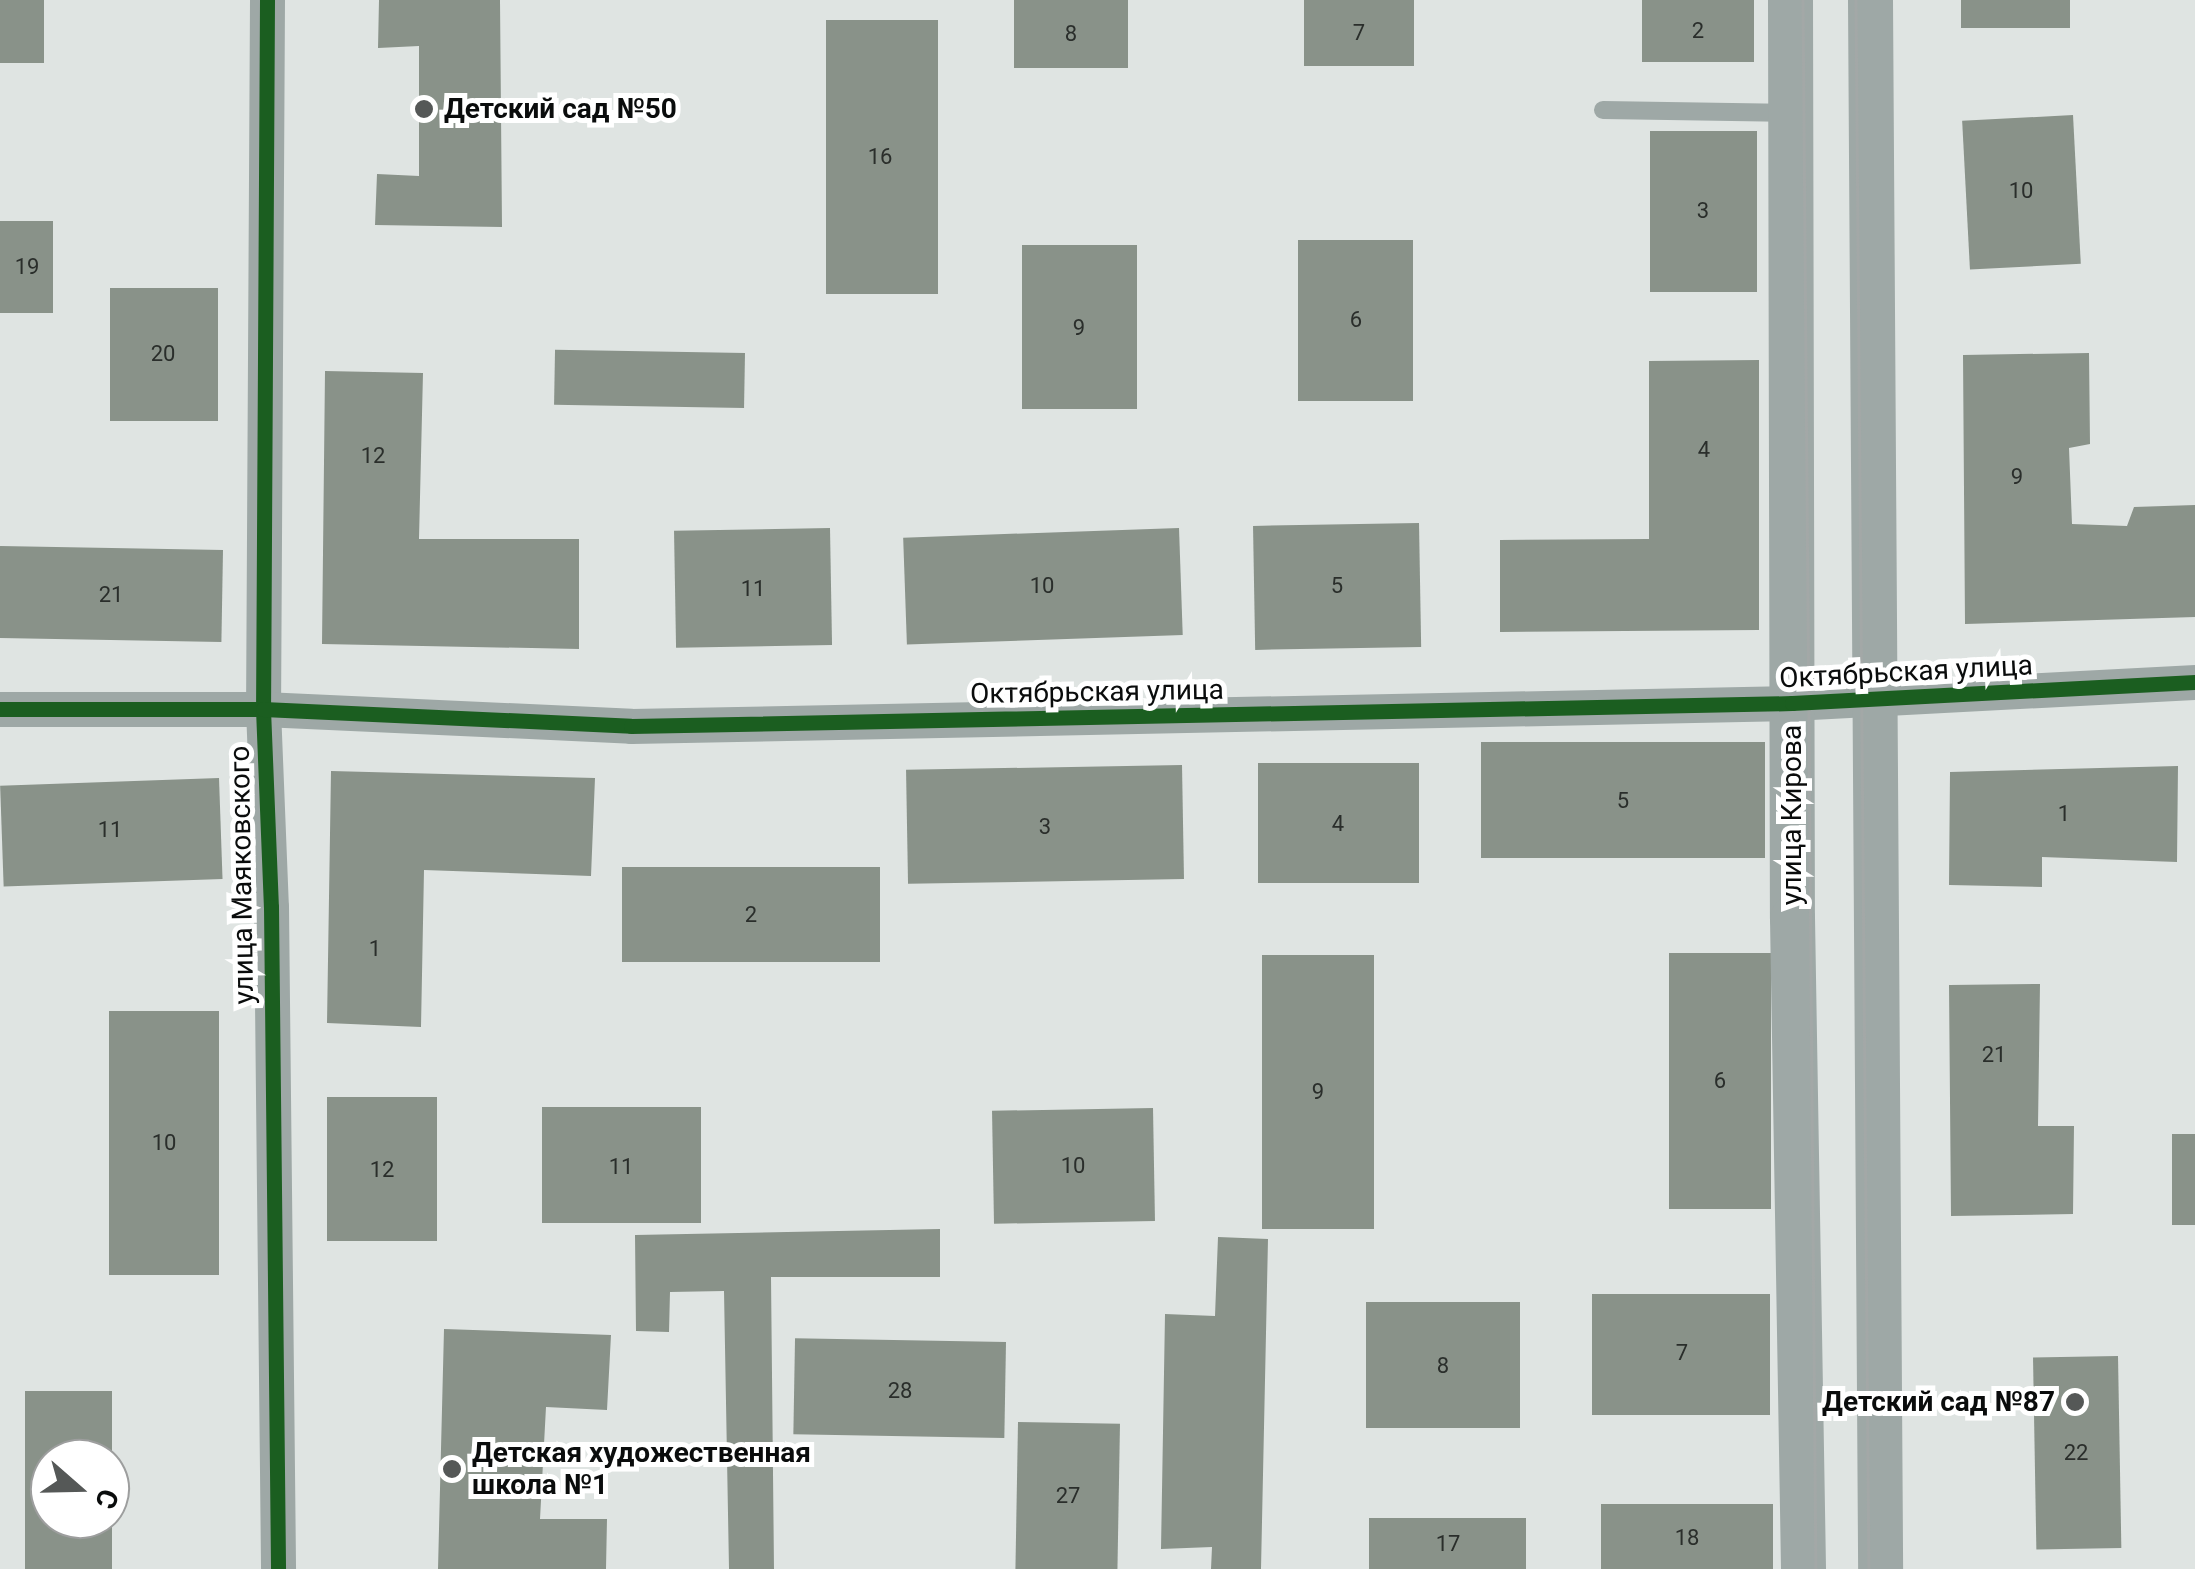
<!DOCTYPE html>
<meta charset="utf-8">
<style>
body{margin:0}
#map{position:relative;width:2195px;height:1569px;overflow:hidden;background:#dfe4e2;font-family:Roboto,sans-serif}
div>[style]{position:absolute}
.building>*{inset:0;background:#899289;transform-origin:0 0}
.service>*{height:18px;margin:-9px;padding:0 9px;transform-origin:9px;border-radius:9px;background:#9ea8a6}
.minor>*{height:35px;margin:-17.5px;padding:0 17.5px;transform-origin:17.5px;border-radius:17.5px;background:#9ea8a6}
.tertiary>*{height:45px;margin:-22.5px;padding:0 22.5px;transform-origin:22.5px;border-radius:22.5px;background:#9ea8a6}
.tram>*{height:2.5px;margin:-1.25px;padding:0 1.25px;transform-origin:1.25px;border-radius:1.25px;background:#a3a8a7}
.cycleway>*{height:15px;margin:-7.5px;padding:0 7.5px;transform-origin:7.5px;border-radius:7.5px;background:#1b5e20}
.dots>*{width:28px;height:28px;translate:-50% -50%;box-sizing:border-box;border:5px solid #fff;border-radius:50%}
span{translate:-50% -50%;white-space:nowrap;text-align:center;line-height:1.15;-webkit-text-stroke:10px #fff;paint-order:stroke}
.number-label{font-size:22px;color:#2a2e2b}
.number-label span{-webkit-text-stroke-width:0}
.poi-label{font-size:28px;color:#0a0c0c;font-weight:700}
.left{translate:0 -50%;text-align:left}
.right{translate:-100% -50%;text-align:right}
.street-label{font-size:28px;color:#0a0c0c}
.north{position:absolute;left:30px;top:1439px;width:100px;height:100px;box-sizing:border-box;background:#fff;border:2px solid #9d9e9e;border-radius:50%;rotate:110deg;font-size:28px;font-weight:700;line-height:40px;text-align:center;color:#0a0c0c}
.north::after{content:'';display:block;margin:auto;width:35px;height:45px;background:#555857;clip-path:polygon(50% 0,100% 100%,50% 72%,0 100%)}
</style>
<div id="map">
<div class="building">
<div style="left:0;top:0;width:44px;height:63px"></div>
<div style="clip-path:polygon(379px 0,500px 0,502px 227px,375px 225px,377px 174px,419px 176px,419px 46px,378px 48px)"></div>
<div style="left:1014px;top:0;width:114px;height:68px"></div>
<div style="left:1304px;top:0;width:110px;height:66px"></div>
<div style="left:1642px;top:0;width:112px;height:62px"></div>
<div style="left:1961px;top:0;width:109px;height:28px"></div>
<div style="left:938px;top:20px;width:274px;height:112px;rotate:90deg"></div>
<div style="left:2073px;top:115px;width:149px;height:111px;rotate:87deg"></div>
<div style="left:1757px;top:131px;width:161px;height:107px;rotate:90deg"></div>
<div style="left:0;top:221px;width:53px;height:92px"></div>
<div style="left:1298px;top:240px;width:115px;height:161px"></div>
<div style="left:1137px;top:245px;width:164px;height:115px;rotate:90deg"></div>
<div style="left:218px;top:288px;width:133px;height:108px;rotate:90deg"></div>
<div style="left:745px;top:353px;width:55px;height:190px;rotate:91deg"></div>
<div style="clip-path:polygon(2089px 353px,2090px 444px,2069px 448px,2072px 524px,2127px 526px,2134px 507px,2195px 505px,2195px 617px,1965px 624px,1963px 355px)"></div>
<div style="clip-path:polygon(1759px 360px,1759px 630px,1500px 632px,1500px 540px,1649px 539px,1649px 361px)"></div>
<div style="clip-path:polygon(325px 371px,423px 373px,419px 539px,579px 539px,579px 649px,322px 644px)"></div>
<div style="left:1419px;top:523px;width:124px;height:166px;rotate:89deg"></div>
<div style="left:830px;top:528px;width:117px;height:156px;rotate:89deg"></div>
<div style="left:1179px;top:528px;width:107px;height:276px;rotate:88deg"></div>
<div style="left:223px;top:550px;width:92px;height:223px;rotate:91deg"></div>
<div style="left:1765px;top:742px;width:116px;height:284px;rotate:90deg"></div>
<div style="left:1419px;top:763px;width:120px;height:161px;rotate:90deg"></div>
<div style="left:1182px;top:765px;width:114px;height:276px;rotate:89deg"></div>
<div style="clip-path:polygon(2178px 766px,2177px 862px,2042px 857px,2042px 887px,1949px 885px,1950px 772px)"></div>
<div style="clip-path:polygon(331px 771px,595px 778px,591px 876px,424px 870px,421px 1027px,327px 1023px)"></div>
<div style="left:219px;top:778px;width:101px;height:219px;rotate:88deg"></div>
<div style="left:622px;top:867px;width:258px;height:95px"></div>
<div style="left:1771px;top:953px;width:256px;height:102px;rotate:90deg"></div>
<div style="left:1374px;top:955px;width:274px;height:112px;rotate:90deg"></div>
<div style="clip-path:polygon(2040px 984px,2038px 1126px,2074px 1126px,2073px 1214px,1951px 1216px,1949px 985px)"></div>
<div style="left:219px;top:1011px;width:264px;height:110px;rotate:90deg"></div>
<div style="left:437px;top:1097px;width:144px;height:110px;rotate:90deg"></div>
<div style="left:701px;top:1107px;width:116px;height:159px;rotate:90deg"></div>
<div style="left:1153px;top:1108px;width:113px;height:161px;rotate:89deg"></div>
<div style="left:2195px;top:1134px;width:91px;height:23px;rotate:90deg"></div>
<div style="clip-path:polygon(940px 1229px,940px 1277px,771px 1277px,774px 1569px,729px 1569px,724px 1291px,670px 1292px,669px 1332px,636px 1331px,635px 1235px)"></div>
<div style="clip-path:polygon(1218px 1237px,1268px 1239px,1261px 1569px,1211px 1569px,1212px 1547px,1161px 1549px,1165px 1314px,1215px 1316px)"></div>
<div style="left:1592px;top:1294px;width:178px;height:121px"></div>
<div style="left:1366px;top:1302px;width:154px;height:126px"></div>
<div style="clip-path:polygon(444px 1329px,611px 1335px,607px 1410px,546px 1407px,540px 1519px,607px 1519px,606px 1569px,438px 1569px)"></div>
<div style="left:1006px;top:1342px;width:96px;height:211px;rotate:91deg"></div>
<div style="left:2118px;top:1356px;width:192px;height:85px;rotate:89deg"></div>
<div style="clip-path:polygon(25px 1391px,112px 1391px,112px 1459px,50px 1459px,50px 1519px,112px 1519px,112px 1569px,25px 1569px)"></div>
<div style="left:1018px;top:1422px;width:102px;height:147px;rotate:1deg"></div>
<div style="left:1773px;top:1504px;width:65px;height:172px;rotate:90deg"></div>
<div style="left:1526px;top:1518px;width:51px;height:157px;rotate:90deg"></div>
</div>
<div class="service">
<div style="left:1603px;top:110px;width:187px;rotate:0.9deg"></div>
</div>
<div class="minor">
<div style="left:267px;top:0;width:709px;rotate:90.32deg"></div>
<div style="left:263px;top:709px;width:198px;rotate:87.7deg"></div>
<div style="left:271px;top:907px;width:662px;rotate:89.39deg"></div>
<div style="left:0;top:709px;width:263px"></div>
<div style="left:263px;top:709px;width:368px;rotate:2.6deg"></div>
<div style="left:631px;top:726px;width:1161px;rotate:-1.13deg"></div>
<div style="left:1792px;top:703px;width:404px;rotate:-3deg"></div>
</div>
<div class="tertiary">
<div style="left:1790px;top:0;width:918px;rotate:89.88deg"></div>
<div style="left:1792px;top:918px;width:651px;rotate:89.03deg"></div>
<div style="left:1870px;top:0;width:1569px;rotate:89.63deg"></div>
</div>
<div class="tram">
<div style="left:1803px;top:0;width:1569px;rotate:89.53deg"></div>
<div style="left:1856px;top:0;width:1569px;rotate:89.53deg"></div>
</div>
<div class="cycleway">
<div style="left:267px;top:0;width:709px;rotate:90.32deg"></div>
<div style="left:263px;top:709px;width:198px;rotate:87.7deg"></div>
<div style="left:271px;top:907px;width:662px;rotate:89.39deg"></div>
<div style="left:0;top:709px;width:263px"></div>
<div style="left:263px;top:709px;width:368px;rotate:2.6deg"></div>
<div style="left:631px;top:726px;width:1161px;rotate:-1.13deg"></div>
<div style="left:1792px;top:703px;width:404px;rotate:-3deg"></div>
</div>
<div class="dots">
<div style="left:424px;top:109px;background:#555857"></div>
<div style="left:2075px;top:1402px;background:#555857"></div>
<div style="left:452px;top:1469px;background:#555857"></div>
</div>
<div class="number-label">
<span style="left:1698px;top:31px">2</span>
<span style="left:1359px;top:33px">7</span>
<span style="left:1071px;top:34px">8</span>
<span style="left:880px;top:157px">16</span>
<span style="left:2021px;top:191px">10</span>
<span style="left:1703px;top:211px">3</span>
<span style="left:27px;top:267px">19</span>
<span style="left:1356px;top:320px">6</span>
<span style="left:1079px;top:328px">9</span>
<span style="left:163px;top:354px">20</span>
<span style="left:1704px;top:450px">4</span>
<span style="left:373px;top:456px">12</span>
<span style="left:2017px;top:477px">9</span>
<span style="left:1042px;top:586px">10</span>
<span style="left:1337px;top:586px">5</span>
<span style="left:753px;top:589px">11</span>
<span style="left:111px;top:595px">21</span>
<span style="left:1623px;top:801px">5</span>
<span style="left:2064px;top:814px">1</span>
<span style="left:1338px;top:824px">4</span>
<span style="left:1045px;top:827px">3</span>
<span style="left:110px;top:830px">11</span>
<span style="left:751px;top:915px">2</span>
<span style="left:375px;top:949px">1</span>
<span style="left:1994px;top:1055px">21</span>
<span style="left:1720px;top:1081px">6</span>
<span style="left:1318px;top:1092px">9</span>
<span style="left:164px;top:1143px">10</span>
<span style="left:1073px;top:1166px">10</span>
<span style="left:621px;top:1167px">11</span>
<span style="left:382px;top:1170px">12</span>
<span style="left:1682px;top:1353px">7</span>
<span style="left:1443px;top:1366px">8</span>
<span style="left:900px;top:1391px">28</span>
<span style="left:2076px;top:1453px">22</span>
<span style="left:1068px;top:1496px">27</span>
<span style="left:1687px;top:1538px">18</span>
<span style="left:1448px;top:1544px">17</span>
</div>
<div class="poi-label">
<span class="left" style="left:444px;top:109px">Детский сад №50</span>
<span class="right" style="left:2055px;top:1402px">Детский сад №87</span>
<span class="left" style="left:472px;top:1469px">Детская художественная<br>школа №1</span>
</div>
<div class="street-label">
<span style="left:1906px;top:672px;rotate:-3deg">Октябрьская улица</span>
<span style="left:1097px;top:692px;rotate:-1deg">Октябрьская улица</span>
<span style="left:1792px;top:815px;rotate:-90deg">улица Кирова</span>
<span style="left:242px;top:875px;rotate:-91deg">улица Маяковского</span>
</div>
<div class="north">С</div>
</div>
